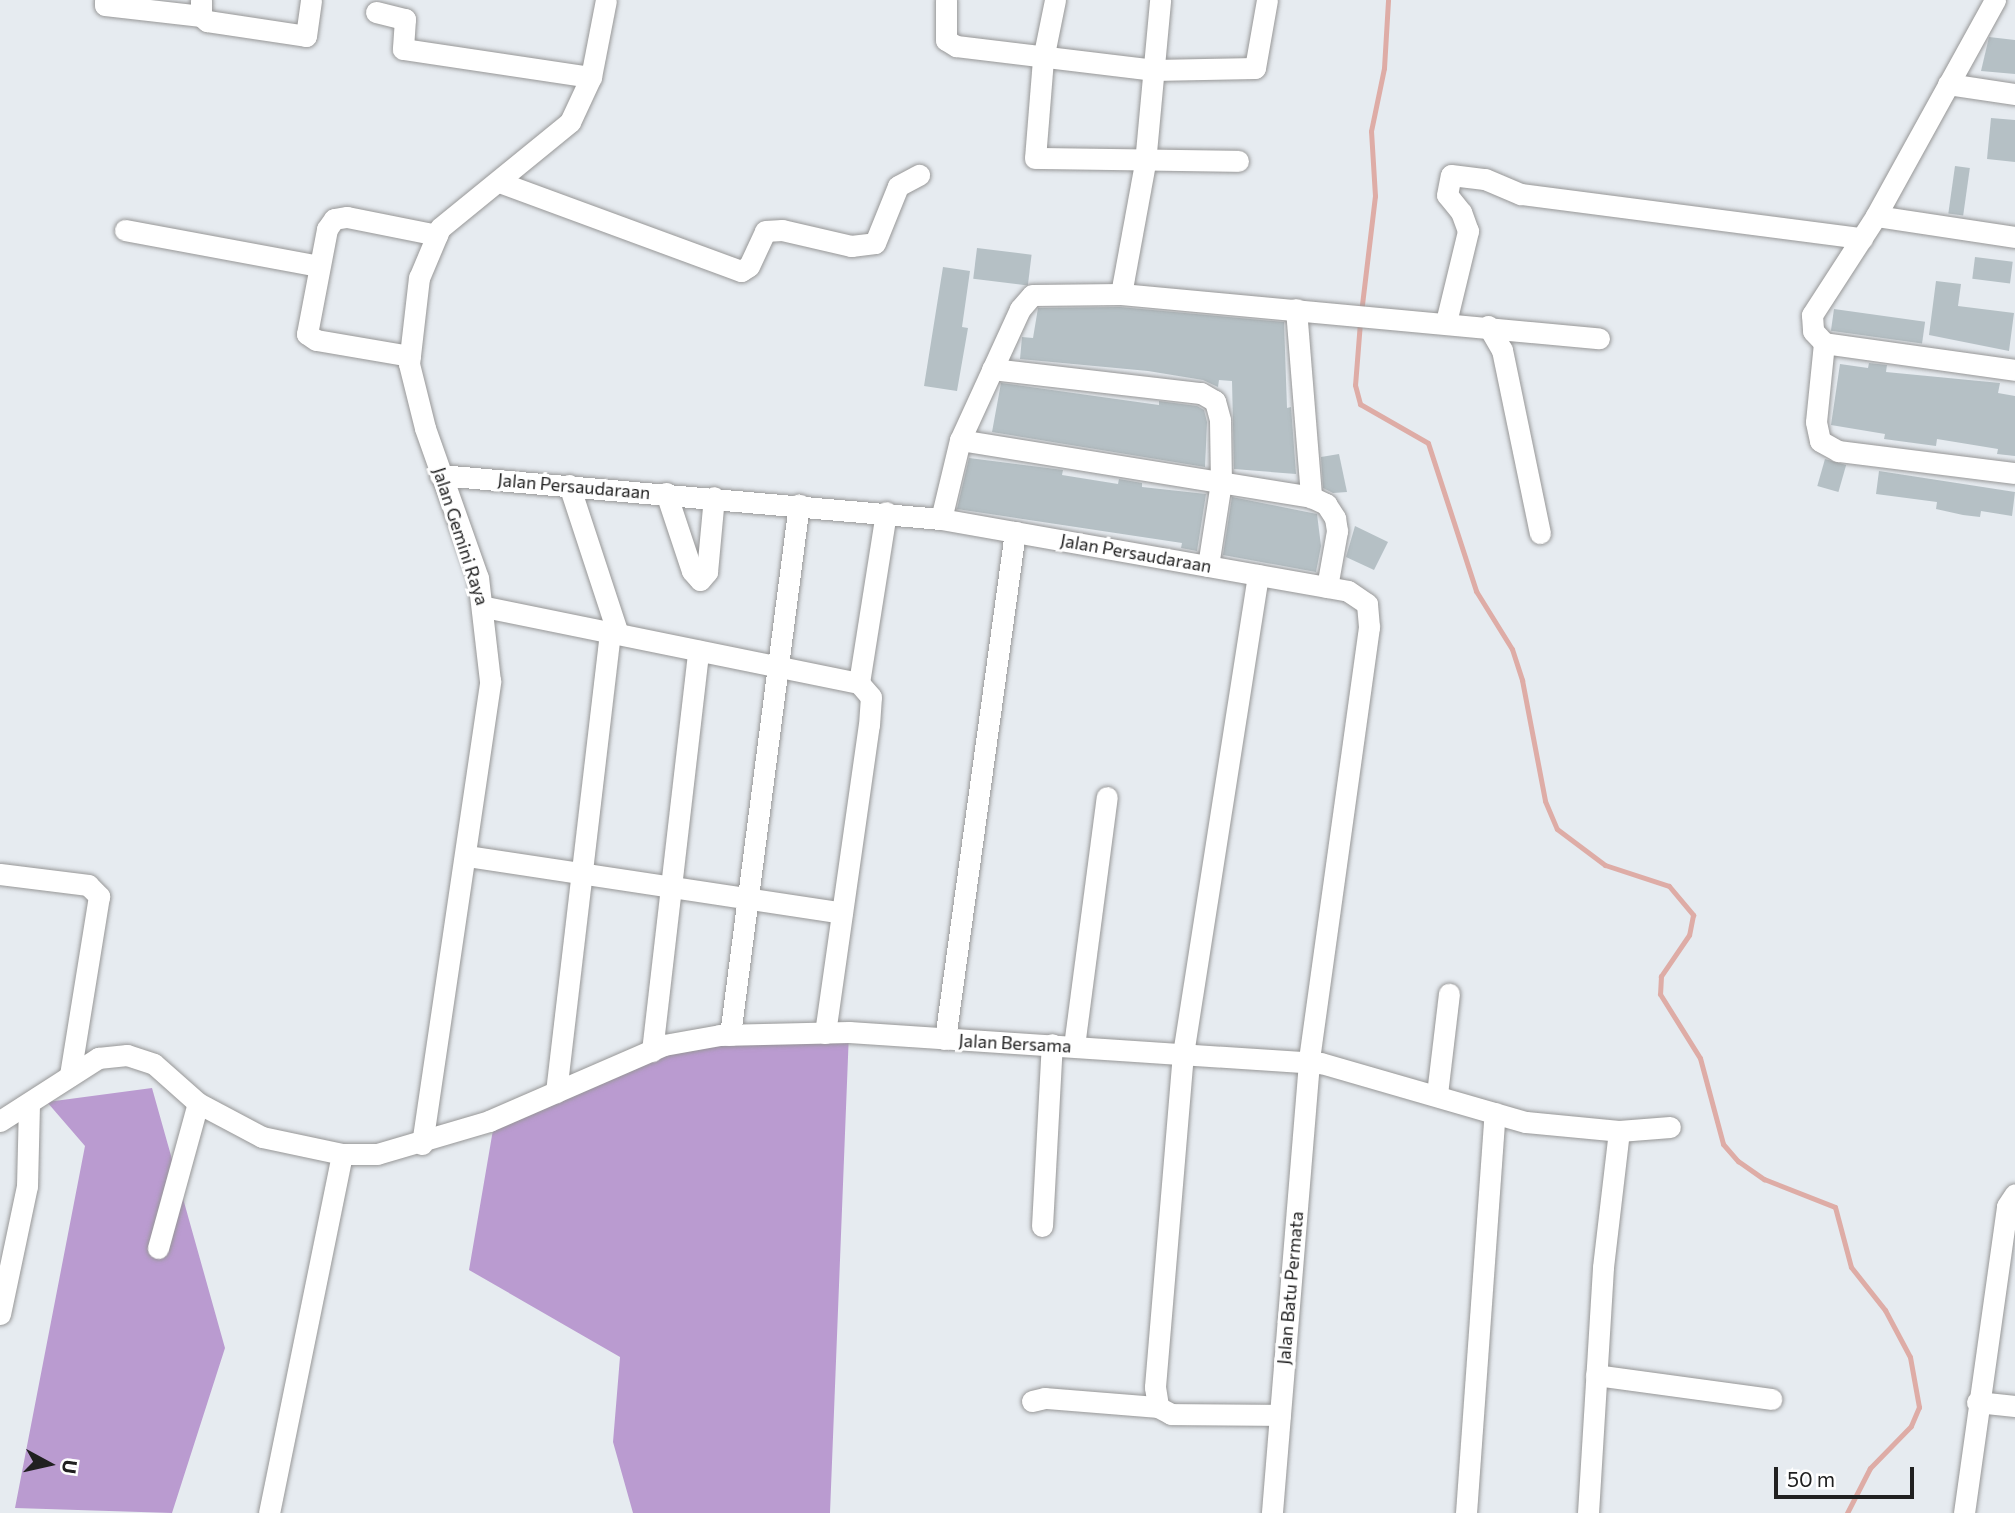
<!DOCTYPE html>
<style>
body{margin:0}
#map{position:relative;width:2015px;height:1513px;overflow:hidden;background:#e6ebf0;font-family:Commissioner,sans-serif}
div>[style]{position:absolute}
.forest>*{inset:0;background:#ba9bd0}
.stream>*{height:5px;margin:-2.5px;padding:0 2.5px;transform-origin:2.5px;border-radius:2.5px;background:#deaca6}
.building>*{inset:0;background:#b5c0c5;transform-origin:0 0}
.roads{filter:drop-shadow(0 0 2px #979797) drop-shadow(0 0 2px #979797)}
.minor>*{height:21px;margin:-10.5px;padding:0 10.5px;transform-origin:10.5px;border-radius:10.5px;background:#fff}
span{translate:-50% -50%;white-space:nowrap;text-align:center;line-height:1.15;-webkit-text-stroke:6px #fff;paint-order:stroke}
.street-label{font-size:18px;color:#202020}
.north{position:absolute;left:14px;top:1429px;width:70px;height:70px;-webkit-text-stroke:5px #fff;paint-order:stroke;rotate:98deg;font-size:19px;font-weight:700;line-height:28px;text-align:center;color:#202020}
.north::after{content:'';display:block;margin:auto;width:24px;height:32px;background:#202020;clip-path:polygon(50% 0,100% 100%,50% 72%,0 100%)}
.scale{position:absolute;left:1774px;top:1467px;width:140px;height:32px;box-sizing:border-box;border:4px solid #202020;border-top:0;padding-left:9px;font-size:21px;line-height:24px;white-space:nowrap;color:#202020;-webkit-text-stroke:5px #fff;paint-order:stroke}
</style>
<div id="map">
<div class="forest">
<div style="clip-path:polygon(849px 1032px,830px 1513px,633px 1513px,613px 1442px,620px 1357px,469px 1270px,495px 1118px,664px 1045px)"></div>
<div style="clip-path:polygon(152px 1088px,225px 1348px,172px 1513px,15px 1508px,85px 1146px,47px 1102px)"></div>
</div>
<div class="stream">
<div style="left:1361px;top:313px;width:118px;rotate:-83.2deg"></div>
<div style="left:1375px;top:196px;width:65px;rotate:-93.5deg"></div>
<div style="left:1371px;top:131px;width:64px;rotate:-78.3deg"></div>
<div style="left:1384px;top:68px;width:68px;rotate:-86.6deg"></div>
<div style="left:1360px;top:322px;width:63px;rotate:94.5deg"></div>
<div style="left:1355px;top:385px;width:20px;rotate:75deg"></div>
<div style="left:1360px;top:404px;width:78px;rotate:29.8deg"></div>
<div style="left:1428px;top:443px;width:156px;rotate:72deg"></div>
<div style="left:1476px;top:591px;width:68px;rotate:58.2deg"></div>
<div style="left:1512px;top:649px;width:33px;rotate:72deg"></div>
<div style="left:1522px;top:680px;width:123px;rotate:79.2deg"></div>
<div style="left:1545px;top:801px;width:30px;rotate:67deg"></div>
<div style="left:1557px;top:829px;width:60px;rotate:36.9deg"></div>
<div style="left:1605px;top:865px;width:67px;rotate:18.2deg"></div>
<div style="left:1669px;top:886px;width:38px;rotate:50deg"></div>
<div style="left:1693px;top:915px;width:20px;rotate:101deg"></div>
<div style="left:1689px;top:935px;width:50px;rotate:124.3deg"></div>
<div style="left:1661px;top:976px;width:18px;rotate:93deg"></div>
<div style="left:1660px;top:994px;width:75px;rotate:58deg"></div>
<div style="left:1700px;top:1058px;width:89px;rotate:75deg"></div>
<div style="left:1723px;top:1144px;width:23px;rotate:49deg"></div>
<div style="left:1738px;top:1161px;width:32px;rotate:35deg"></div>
<div style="left:1764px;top:1179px;width:76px;rotate:21.5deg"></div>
<div style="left:1835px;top:1207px;width:62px;rotate:75.1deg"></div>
<div style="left:1851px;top:1267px;width:55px;rotate:51.7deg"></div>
<div style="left:1885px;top:1310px;width:53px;rotate:62deg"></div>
<div style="left:1910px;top:1357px;width:51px;rotate:79.8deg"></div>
<div style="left:1919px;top:1407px;width:21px;rotate:113deg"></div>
<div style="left:1911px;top:1426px;width:59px;rotate:134.3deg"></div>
<div style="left:1870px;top:1468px;width:51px;rotate:117.1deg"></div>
</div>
<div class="building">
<div style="clip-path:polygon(1989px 37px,2015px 40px,2015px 74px,1981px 71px)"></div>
<div style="clip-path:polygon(1991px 118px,2015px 120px,2015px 162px,1987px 159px)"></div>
<div style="left:1955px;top:166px;width:15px;height:48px;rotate:8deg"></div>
<div style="left:977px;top:248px;width:55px;height:31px;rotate:7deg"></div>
<div style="left:1975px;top:257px;width:38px;height:22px;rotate:7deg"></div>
<div style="clip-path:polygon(943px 267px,970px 271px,962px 327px,968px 328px,957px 391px,924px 386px)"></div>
<div style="clip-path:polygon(1936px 281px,1961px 284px,1958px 306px,2014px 313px,2009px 351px,1929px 335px)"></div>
<div style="clip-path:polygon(1120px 307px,1284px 322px,1287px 408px,1291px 407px,1296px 474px,1234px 469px,1232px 381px,1219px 380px,1218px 387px,1203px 380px,1148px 371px,1020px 359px,1022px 337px,1033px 338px,1038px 308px)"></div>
<div style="left:1834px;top:309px;width:92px;height:22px;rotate:8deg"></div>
<div style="clip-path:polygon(1869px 363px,1887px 365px,1886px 372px,2000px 383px,1998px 393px,2015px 396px,2015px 456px,1997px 454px,1998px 449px,1937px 439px,1936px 446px,1884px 439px,1885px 434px,1831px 425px,1840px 364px,1868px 368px)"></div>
<div style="clip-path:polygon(1001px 383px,1159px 405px,1159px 401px,1197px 406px,1204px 410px,1207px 422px,1205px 467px,992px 432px)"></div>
<div style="clip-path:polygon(1339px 454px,1347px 492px,1333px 493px,1323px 488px,1321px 457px)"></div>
<div style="clip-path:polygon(969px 458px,1063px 470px,1062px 475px,1118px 484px,1119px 479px,1142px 483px,1142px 487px,1206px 494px,1197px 551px,1181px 548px,1182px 543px,957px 509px)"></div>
<div style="left:1825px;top:459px;width:22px;height:28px;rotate:16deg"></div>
<div style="clip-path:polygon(1879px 471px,2015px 492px,2012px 516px,1981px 511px,1980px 517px,1963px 515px,1936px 509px,1937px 502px,1876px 494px)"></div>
<div style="clip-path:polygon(1232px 497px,1317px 514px,1321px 546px,1316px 572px,1223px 555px)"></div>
<div style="clip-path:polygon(1355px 526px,1388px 542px,1374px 570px,1346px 557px)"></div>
</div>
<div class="roads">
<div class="minor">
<div style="left:105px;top:0;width:5px;rotate:90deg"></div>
<div style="left:105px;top:5px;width:97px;rotate:6.5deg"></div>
<div style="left:201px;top:0;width:16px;rotate:90deg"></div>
<div style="left:201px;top:16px;width:8px;rotate:40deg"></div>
<div style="left:207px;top:21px;width:100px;rotate:8.6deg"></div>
<div style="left:306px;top:36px;width:36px;rotate:-82deg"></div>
<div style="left:946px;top:0;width:40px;rotate:90deg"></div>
<div style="left:946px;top:40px;width:12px;rotate:31deg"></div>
<div style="left:956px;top:46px;width:198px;rotate:6.9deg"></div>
<div style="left:1153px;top:70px;width:102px;rotate:-1.1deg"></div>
<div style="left:1255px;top:68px;width:69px;rotate:-80deg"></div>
<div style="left:1055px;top:0;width:60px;rotate:101.5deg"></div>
<div style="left:1043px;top:59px;width:99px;rotate:94.6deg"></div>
<div style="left:1035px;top:158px;width:203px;rotate:0.8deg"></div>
<div style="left:1995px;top:0;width:247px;rotate:118.9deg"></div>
<div style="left:1876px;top:216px;width:118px;rotate:122.9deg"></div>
<div style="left:1812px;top:315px;width:16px;rotate:86deg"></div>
<div style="left:1813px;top:331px;width:16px;rotate:47deg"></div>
<div style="left:1824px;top:343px;width:79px;rotate:95.8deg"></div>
<div style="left:1816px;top:422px;width:19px;rotate:78deg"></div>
<div style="left:1820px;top:441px;width:21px;rotate:29deg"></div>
<div style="left:1838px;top:451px;width:178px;rotate:7.1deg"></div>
<div style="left:376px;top:12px;width:30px;rotate:14deg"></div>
<div style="left:405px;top:19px;width:30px;rotate:94deg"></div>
<div style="left:403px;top:49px;width:190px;rotate:8.5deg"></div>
<div style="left:1948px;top:84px;width:68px;rotate:8.5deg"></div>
<div style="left:499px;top:182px;width:258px;rotate:20.2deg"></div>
<div style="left:741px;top:271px;width:9px;rotate:-32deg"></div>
<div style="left:749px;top:266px;width:38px;rotate:-65deg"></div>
<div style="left:765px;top:231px;width:17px;rotate:-3deg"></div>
<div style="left:782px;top:230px;width:71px;rotate:13.1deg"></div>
<div style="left:851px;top:246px;width:24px;rotate:-7deg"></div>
<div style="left:875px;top:243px;width:61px;rotate:-68deg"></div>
<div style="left:898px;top:186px;width:24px;rotate:-28deg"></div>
<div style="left:1876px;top:216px;width:141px;rotate:8.6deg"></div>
<div style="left:125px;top:230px;width:197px;rotate:10.5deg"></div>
<div style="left:1121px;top:294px;width:133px;rotate:-79.6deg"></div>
<div style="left:1145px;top:163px;width:164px;rotate:-84.7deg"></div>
<div style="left:1296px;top:309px;width:189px;rotate:85.4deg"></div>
<div style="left:1446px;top:322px;width:94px;rotate:-76.4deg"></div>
<div style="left:1468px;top:231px;width:20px;rotate:-110deg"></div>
<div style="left:1461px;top:212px;width:22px;rotate:-129deg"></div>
<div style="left:1447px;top:195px;width:20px;rotate:-79deg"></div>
<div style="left:1451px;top:175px;width:34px;rotate:7deg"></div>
<div style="left:1485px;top:179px;width:39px;rotate:23deg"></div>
<div style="left:1521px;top:194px;width:344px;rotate:7.4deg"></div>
<div style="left:1488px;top:326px;width:28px;rotate:60deg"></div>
<div style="left:1502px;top:350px;width:187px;rotate:78.3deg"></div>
<div style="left:1824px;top:343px;width:193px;rotate:8deg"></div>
<div style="left:410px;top:356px;width:95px;rotate:-170.3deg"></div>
<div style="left:316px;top:340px;width:11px;rotate:-146deg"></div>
<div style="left:307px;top:334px;width:107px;rotate:-79.2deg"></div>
<div style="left:327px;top:229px;width:12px;rotate:-55deg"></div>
<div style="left:334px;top:219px;width:13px;rotate:-9deg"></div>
<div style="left:347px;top:217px;width:92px;rotate:11.3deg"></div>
<div style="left:992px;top:369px;width:210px;rotate:6.6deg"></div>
<div style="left:1201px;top:393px;width:16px;rotate:30deg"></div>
<div style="left:1215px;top:401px;width:20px;rotate:75deg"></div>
<div style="left:1220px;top:420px;width:62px;rotate:89.1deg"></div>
<div style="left:1221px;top:482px;width:85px;rotate:98.8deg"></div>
<div style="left:960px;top:440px;width:356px;rotate:9.2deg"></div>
<div style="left:1311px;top:497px;width:17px;rotate:25deg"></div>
<div style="left:1326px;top:504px;width:17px;rotate:57deg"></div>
<div style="left:1335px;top:518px;width:13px;rotate:81deg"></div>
<div style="left:1337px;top:531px;width:57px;rotate:100.1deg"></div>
<div style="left:440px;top:475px;width:503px;rotate:5.02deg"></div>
<div style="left:941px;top:519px;width:413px;rotate:10deg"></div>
<div style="left:1348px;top:591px;width:23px;rotate:34deg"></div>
<div style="left:1367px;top:604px;width:23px;rotate:85deg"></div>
<div style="left:1369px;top:627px;width:439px;rotate:97.9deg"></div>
<div style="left:1309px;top:1062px;width:453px;rotate:94.7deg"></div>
<div style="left:569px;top:485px;width:157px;rotate:71.8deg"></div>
<div style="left:666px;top:493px;width:82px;rotate:71.6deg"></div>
<div style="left:692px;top:571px;width:12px;rotate:48deg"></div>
<div style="left:700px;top:580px;width:11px;rotate:-49deg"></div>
<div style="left:707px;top:572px;width:75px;rotate:-84.7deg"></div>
<div style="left:941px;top:519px;width:81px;rotate:-76.5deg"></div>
<div style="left:960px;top:440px;width:144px;rotate:-65.4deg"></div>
<div style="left:1020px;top:309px;width:18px;rotate:-49deg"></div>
<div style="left:1032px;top:295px;width:89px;rotate:-0.6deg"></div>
<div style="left:1121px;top:294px;width:480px;rotate:5.3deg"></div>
<div style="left:1258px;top:575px;width:484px;rotate:98.9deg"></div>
<div style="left:1183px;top:1053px;width:335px;rotate:94.8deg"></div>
<div style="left:1155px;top:1387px;width:20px;rotate:81deg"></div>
<div style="left:1158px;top:1407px;width:15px;rotate:28deg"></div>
<div style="left:1171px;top:1414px;width:109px;rotate:0.5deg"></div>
<div style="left:485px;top:607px;width:382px;rotate:11.5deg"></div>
<div style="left:859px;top:683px;width:173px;rotate:-81deg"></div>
<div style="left:467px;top:856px;width:379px;rotate:8.6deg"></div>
<div style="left:0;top:874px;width:89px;rotate:7.1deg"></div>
<div style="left:88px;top:885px;width:16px;rotate:45deg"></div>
<div style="left:99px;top:896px;width:182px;rotate:99.2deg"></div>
<div style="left:825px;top:1033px;width:311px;rotate:-81.9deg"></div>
<div style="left:869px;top:725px;width:28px;rotate:-86deg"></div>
<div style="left:871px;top:697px;width:18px;rotate:-131deg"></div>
<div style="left:730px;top:1035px;width:535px;rotate:-82.6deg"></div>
<div style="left:945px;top:1039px;width:512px;rotate:-82.14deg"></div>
<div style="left:1074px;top:1046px;width:251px;rotate:-82.5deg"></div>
<div style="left:652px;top:1051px;width:403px;rotate:-83.4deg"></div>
<div style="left:556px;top:1092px;width:462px;rotate:-83.3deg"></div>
<div style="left:1437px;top:1094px;width:101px;rotate:-83.2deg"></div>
<div style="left:0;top:1121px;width:117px;rotate:-32.7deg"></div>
<div style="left:98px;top:1058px;width:29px;rotate:-6deg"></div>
<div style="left:127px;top:1055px;width:28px;rotate:18deg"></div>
<div style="left:154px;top:1064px;width:59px;rotate:41.6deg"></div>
<div style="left:198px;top:1103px;width:72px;rotate:28deg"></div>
<div style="left:262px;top:1137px;width:82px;rotate:12deg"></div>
<div style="left:342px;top:1154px;width:35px"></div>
<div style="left:377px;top:1154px;width:117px;rotate:-16.4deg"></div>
<div style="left:489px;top:1121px;width:191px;rotate:-23.5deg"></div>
<div style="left:664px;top:1045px;width:57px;rotate:-10.1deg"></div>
<div style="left:720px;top:1035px;width:129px;rotate:-1.3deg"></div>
<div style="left:849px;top:1032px;width:473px;rotate:3.8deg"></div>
<div style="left:1321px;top:1063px;width:213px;rotate:16.1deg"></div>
<div style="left:1526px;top:1122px;width:93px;rotate:5.5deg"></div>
<div style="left:1619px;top:1131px;width:51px;rotate:-4.5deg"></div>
<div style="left:422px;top:1144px;width:468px;rotate:-81.6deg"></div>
<div style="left:490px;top:681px;width:104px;rotate:-96.6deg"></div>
<div style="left:478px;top:578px;width:159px;rotate:-109.5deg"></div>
<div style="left:425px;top:428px;width:66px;rotate:-104deg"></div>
<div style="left:409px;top:364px;width:87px;rotate:-83.4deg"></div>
<div style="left:419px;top:278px;width:54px;rotate:-67.2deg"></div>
<div style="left:440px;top:228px;width:168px;rotate:-39.2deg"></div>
<div style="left:570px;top:122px;width:50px;rotate:-65deg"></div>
<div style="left:591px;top:77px;width:78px;rotate:-79deg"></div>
<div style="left:1042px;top:1226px;width:182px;rotate:-86.9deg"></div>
<div style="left:158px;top:1248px;width:150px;rotate:-74.6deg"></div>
<div style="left:0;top:1314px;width:131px;rotate:-78.1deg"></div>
<div style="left:27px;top:1186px;width:83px;rotate:-88.6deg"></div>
<div style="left:1596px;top:1375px;width:177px;rotate:7.8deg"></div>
<div style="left:1032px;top:1401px;width:13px;rotate:-13deg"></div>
<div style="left:1045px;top:1398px;width:113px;rotate:4.6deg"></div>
<div style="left:1977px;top:1402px;width:38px;rotate:6deg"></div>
<div style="left:269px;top:1513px;width:366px;rotate:-78.5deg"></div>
<div style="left:1466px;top:1513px;width:401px;rotate:-85.9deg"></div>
<div style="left:1588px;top:1513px;width:246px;rotate:-86.5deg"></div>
<div style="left:1603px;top:1267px;width:137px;rotate:-83.3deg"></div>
<div style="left:1964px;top:1513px;width:310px;rotate:-82deg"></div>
<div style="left:2007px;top:1206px;width:14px;rotate:-56deg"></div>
</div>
</div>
<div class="street-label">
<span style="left:574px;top:486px;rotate:5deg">Jalan Persaudaraan</span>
<span style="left:461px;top:536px;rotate:72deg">Jalan Gemini Raya</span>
<span style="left:1136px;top:553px;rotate:10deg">Jalan Persaudaraan</span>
<span style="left:1015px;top:1043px;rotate:3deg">Jalan Bersama</span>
<span style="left:1290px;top:1288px;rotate:-85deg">Jalan Batu Permata</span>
</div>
<div class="north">U</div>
<div class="scale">50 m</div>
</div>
